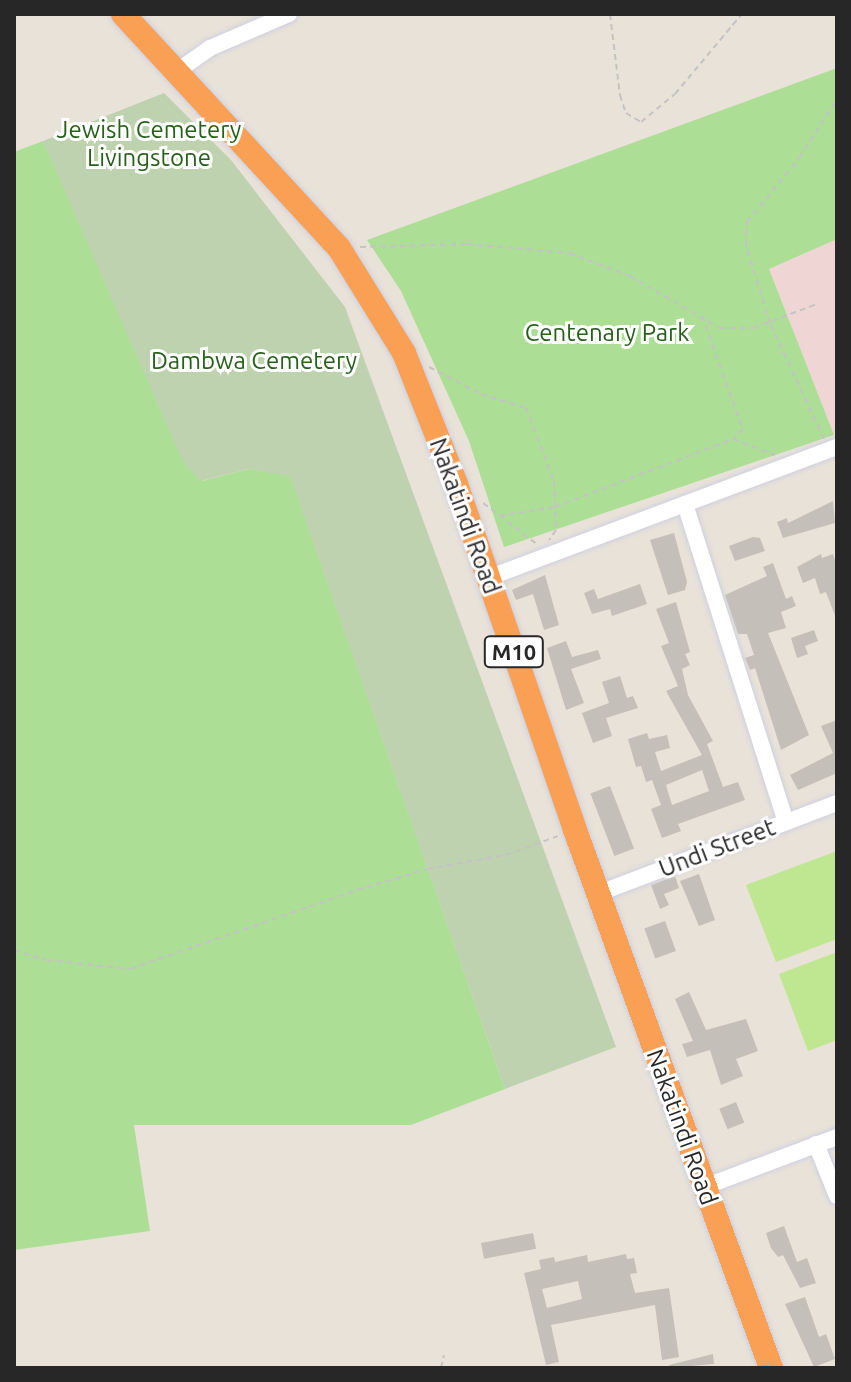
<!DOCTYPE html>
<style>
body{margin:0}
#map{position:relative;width:851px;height:1382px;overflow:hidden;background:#e9e2d8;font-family:Ubuntu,sans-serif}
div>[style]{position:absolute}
.medical>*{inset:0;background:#f0d5d5}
.green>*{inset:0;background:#acdf95}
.cemetery>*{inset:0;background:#bfd2b0}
.pitch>*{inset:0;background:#bfe691}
.building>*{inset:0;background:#c4bfb8;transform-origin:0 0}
.path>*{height:2px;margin-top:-1px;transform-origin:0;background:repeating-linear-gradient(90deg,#c3c3c3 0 6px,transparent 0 10px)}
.roads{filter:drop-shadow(0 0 2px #cdd0e0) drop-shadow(0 0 2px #cdd0e0)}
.minor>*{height:16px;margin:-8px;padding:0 8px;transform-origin:8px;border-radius:8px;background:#fff}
.highway>*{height:24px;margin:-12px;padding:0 12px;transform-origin:12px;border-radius:12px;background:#f9a054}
span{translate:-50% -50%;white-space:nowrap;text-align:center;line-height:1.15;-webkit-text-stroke:6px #fff;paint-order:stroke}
.shield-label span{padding:2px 6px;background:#fff;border:2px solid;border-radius:6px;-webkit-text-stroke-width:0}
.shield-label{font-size:22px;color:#272727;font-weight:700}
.park-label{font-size:24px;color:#275f1b}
.street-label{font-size:24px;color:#272727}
.frame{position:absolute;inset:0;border:16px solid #272727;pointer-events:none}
</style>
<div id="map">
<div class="medical">
<div style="clip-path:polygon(837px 239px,837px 434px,834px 435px,769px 269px)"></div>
</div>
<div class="green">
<div style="clip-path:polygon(837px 68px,837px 239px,769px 269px,834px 435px,504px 547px,469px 441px,401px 291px,367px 240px)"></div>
<div style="clip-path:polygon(43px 141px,202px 481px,249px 469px,290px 475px,505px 1089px,411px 1125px,134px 1125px,150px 1231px,14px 1250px,14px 152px)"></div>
</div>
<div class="cemetery">
<div style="clip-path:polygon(164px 93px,231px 160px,345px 307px,616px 1047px,505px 1089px,290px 476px,249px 469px,201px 481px,183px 462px,43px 141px)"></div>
</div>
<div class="pitch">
<div style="clip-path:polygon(837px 851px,837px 939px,776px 962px,746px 885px)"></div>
<div style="clip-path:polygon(837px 952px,837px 1040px,808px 1051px,779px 974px)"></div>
</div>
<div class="building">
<div style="clip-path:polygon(833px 501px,835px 523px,783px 538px,777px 522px,787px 518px,788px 523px)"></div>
<div style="clip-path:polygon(674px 533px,687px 582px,685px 590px,668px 595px,650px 540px)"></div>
<div style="clip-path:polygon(753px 537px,760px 538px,765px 551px,735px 561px,729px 546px)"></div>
<div style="clip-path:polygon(821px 554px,822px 558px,833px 554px,837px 567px,837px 621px,826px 592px,820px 594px,815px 578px,803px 583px,797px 567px)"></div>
<div style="clip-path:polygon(773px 563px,786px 599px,792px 596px,796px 606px,781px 612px,786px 628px,768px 633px,809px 735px,781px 750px,755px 668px,750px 670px,745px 658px,754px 655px,747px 634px,738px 634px,725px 595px,767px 576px,763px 567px)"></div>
<div style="clip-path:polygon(545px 575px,559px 625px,544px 630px,533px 594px,516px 600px,512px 590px)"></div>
<div style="clip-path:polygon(640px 584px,647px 604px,612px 616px,610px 609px,592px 614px,584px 593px,594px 589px,598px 599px)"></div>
<div style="clip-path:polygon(evenodd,676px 602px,690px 652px,685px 654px,690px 665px,682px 669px,688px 695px,713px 741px,707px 744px,723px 787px,738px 782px,745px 800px,678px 824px,681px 831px,662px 838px,651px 809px,661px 805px,652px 780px,646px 782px,641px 766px,636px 767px,628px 739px,647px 733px,649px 739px,667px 735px,670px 748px,655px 752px,661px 771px,702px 755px,666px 691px,678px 686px,661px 646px,669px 643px,656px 609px,676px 602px,702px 770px,709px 791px,672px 805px,666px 785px,702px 770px)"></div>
<div style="clip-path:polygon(814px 630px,818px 641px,805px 646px,808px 654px,797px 658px,791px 638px)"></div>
<div style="clip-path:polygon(566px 641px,572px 657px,598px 650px,601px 659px,571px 669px,584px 703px,566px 710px,547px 648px)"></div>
<div style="clip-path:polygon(620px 676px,627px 698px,633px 696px,638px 708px,606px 718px,612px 736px,593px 743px,582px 713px,609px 703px,602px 682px)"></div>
<div style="clip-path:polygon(837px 720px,837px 773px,798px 790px,790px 775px,833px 753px,821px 726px)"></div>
<div style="left:610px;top:786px;width:67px;height:21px;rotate:69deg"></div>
<div style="clip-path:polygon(699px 874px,715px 920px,699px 926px,680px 881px)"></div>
<div style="clip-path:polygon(675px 876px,679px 888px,664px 894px,669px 905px,660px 909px,651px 885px)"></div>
<div style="left:665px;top:921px;width:32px;height:22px;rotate:70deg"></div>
<div style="clip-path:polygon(689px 992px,706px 1030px,746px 1019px,758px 1051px,736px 1059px,743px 1076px,721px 1085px,710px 1050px,687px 1057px,682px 1044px,693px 1041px,675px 999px)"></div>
<div style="left:736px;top:1102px;width:22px;height:18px;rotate:68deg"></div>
<div style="clip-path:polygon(784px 1226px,797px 1262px,807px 1258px,816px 1283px,800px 1288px,783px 1255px,778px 1257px,771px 1248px,766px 1233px)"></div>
<div style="left:533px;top:1233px;width:16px;height:53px;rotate:79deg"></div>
<div style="clip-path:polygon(evenodd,626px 1254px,627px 1259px,634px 1258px,637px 1273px,630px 1274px,635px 1293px,669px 1288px,679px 1357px,662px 1360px,655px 1305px,551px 1325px,559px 1362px,546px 1365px,524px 1273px,541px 1269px,539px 1260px,554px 1257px,555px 1262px,587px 1255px,588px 1262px,626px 1254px,578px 1281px,582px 1299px,547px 1308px,542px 1289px,578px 1281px)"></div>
<div style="clip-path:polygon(805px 1297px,819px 1337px,826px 1334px,835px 1359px,814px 1367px,785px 1304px)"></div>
<div style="clip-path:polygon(713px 1354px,714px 1364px,670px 1368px,669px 1365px)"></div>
</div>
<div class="path">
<div style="left:610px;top:14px;width:82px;rotate:83deg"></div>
<div style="left:620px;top:95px;width:19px;rotate:72deg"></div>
<div style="left:626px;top:113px;width:17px;rotate:31deg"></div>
<div style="left:641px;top:122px;width:44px;rotate:-39.5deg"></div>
<div style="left:675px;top:94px;width:104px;rotate:-50.1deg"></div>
<div style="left:360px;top:247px;width:107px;rotate:-1.6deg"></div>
<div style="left:467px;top:244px;width:102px;rotate:5deg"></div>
<div style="left:569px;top:253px;width:65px;rotate:20.7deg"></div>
<div style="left:630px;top:276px;width:104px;rotate:30deg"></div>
<div style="left:720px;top:328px;width:33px"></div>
<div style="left:753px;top:328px;width:68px;rotate:-20.6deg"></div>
<div style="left:702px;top:316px;width:120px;rotate:70.1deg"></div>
<div style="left:743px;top:429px;width:13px;rotate:135deg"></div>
<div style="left:429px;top:367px;width:59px;rotate:27.4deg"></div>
<div style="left:481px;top:394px;width:47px;rotate:17.3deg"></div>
<div style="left:526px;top:408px;width:78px;rotate:69deg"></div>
<div style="left:554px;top:481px;width:49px;rotate:87.7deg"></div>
<div style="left:556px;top:530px;width:12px;rotate:125deg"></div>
<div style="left:824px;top:439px;width:128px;rotate:-115deg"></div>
<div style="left:770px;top:323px;width:82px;rotate:-107.1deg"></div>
<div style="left:746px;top:245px;width:23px;rotate:-88deg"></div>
<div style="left:747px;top:222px;width:82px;rotate:-50.9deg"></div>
<div style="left:799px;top:158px;width:69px;rotate:-56.8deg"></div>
<div style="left:483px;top:503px;width:69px;rotate:37.4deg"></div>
<div style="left:499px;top:516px;width:57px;rotate:-9.1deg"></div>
<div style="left:555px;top:507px;width:191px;rotate:-20.9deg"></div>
<div style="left:733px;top:439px;width:45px;rotate:20.9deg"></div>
<div style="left:14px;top:950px;width:34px;rotate:17deg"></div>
<div style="left:47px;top:960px;width:83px;rotate:6.2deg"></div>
<div style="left:130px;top:969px;width:240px;rotate:-19.2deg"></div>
<div style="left:357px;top:890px;width:73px;rotate:-16.7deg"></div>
<div style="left:427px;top:869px;width:80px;rotate:-10deg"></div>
<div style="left:506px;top:855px;width:55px;rotate:-20.1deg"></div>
<div style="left:441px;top:1368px;width:13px;rotate:-77deg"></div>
</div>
<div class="roads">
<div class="minor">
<div style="left:176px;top:72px;width:42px;rotate:-35.2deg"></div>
<div style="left:210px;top:48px;width:86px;rotate:-23.3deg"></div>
<div style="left:685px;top:504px;width:334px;rotate:72.4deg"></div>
<div style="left:488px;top:578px;width:373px;rotate:-20.6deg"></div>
<div style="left:597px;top:894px;width:257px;rotate:-20.8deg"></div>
<div style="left:816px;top:1144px;width:56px;rotate:68deg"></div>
<div style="left:704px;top:1187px;width:142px;rotate:-20.6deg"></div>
</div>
<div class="highway">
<div style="left:123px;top:14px;width:318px;rotate:47.3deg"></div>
<div style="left:339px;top:248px;width:123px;rotate:58.2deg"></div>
<div style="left:404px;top:353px;width:141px;rotate:68.3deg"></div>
<div style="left:456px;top:484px;width:366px;rotate:71deg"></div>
<div style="left:575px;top:830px;width:573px;rotate:69.98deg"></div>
</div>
</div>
<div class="shield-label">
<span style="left:514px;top:652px">M10</span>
</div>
<div class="park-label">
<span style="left:149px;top:144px">Jewish Cemetery<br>Livingstone</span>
<span style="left:607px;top:333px">Centenary Park</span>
<span style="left:254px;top:361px">Dambwa Cemetery</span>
</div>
<div class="street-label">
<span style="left:465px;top:516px;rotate:70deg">Nakatindi Road</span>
<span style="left:717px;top:848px;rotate:-21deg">Undi Street</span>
<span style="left:682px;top:1127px;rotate:70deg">Nakatindi Road</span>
</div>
<div class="frame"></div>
</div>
